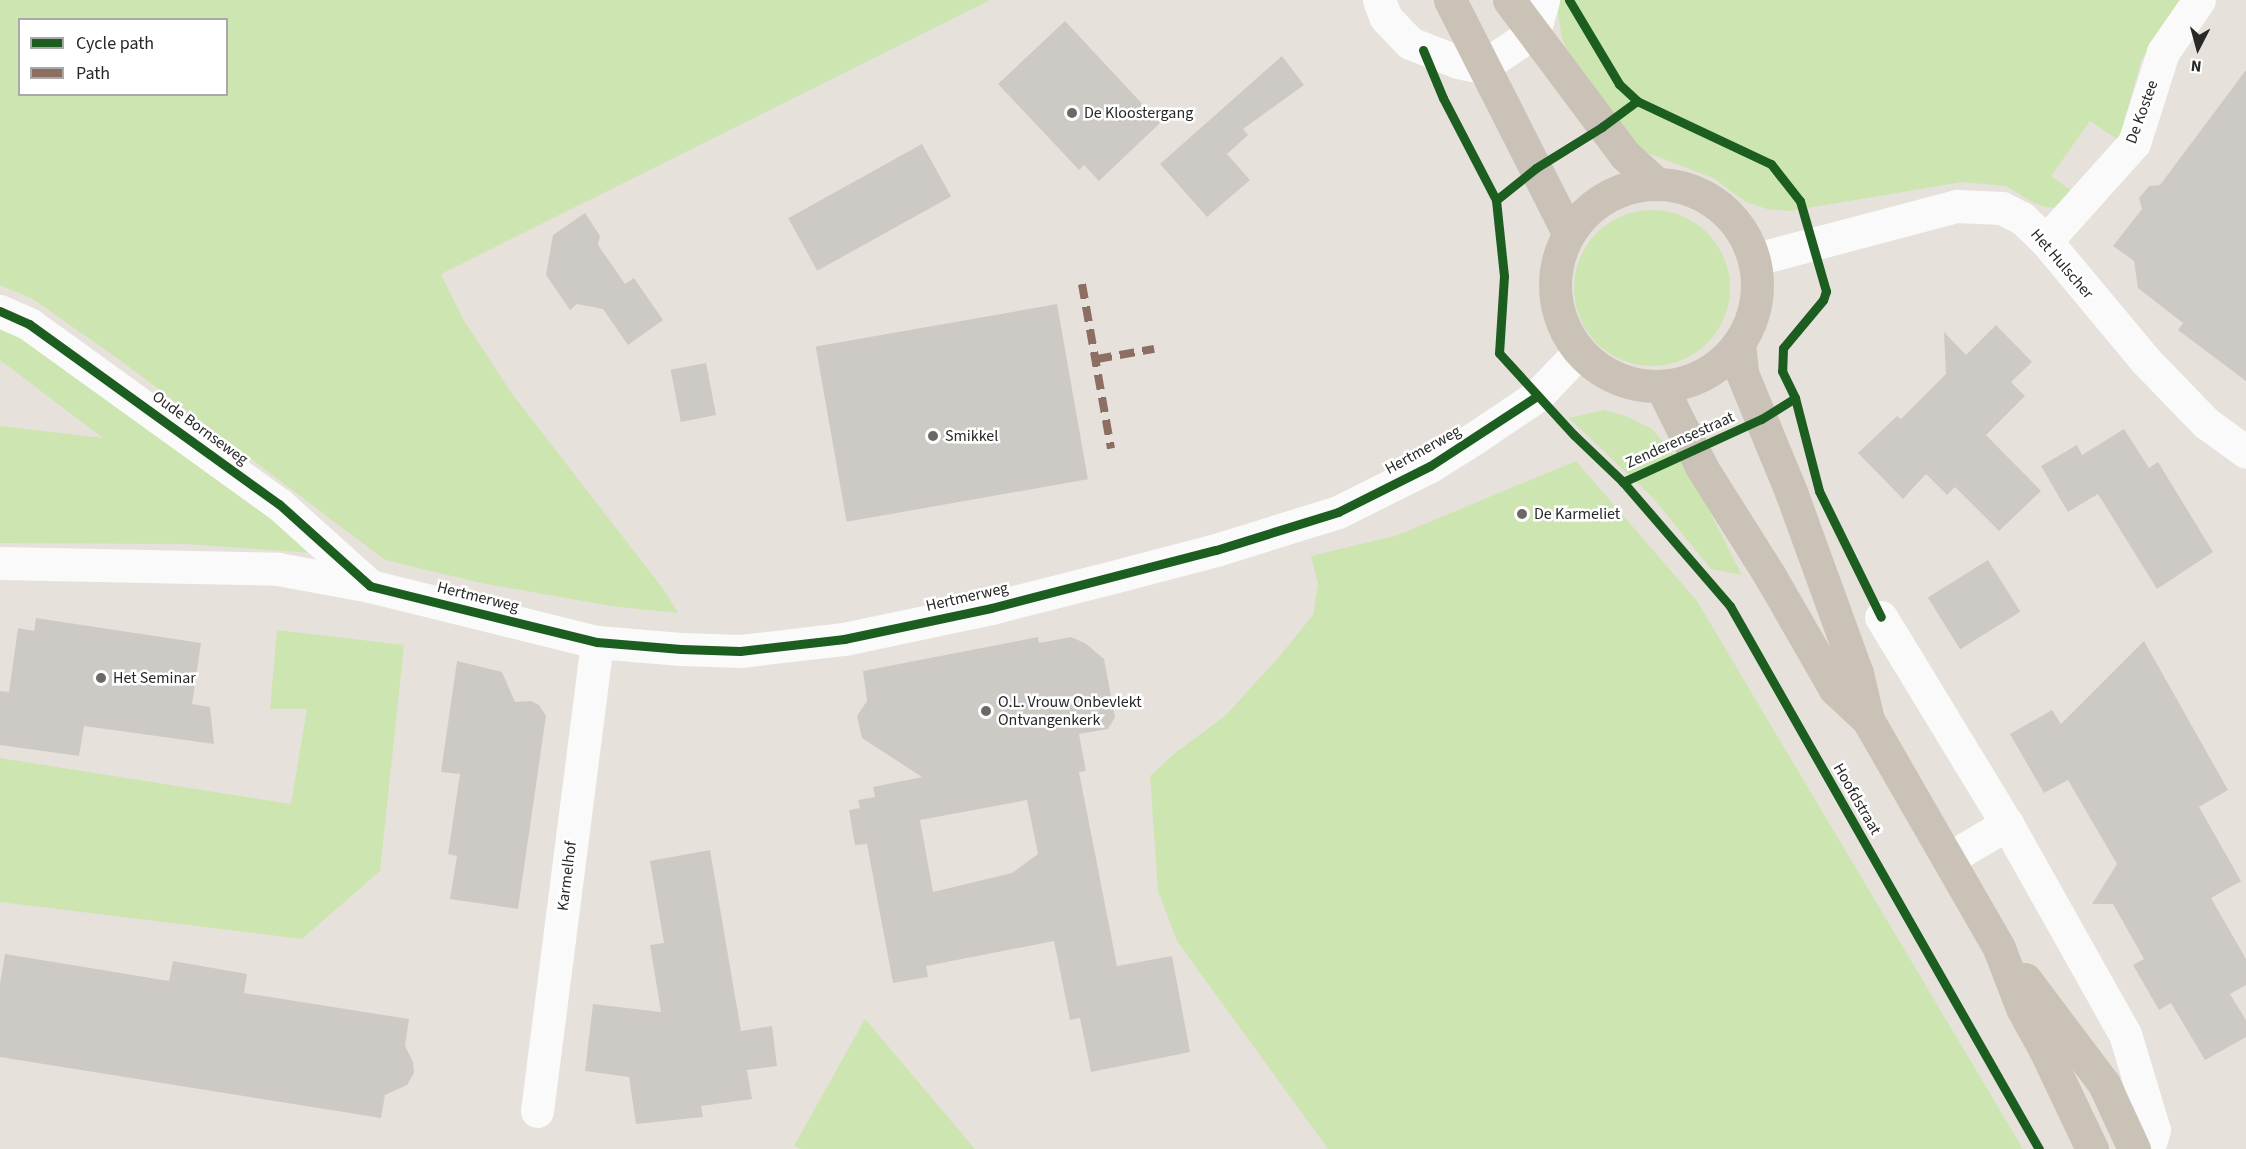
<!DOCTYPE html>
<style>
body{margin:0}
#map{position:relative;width:2246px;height:1149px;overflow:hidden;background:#e7e1dc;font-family:"Source Sans 3",sans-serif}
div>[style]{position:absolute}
.green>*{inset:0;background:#cde5b1}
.round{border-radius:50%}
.building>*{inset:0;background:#cdcac6;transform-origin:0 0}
.street>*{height:33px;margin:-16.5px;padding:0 16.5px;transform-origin:16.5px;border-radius:16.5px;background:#fbfafa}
.secondary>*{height:33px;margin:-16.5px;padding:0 16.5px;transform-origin:16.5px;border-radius:16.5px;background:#fbfafa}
.primary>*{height:33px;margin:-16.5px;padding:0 16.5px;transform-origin:16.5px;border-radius:16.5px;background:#cac2b7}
.primary>.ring{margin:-16.5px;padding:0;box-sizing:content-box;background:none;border:33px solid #cac2b7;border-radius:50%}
.quiet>*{height:8px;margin-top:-4px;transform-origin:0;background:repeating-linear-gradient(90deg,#8d6e63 0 15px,transparent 0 23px)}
.cycleway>*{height:9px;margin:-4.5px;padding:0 4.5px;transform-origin:4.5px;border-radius:4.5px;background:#1b5e20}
.dots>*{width:16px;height:16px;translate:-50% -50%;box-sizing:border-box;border:3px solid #fff;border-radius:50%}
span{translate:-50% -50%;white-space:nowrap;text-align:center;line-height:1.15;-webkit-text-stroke:5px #fff;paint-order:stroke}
.street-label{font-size:16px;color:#282828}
.poi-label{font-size:16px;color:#282828}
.left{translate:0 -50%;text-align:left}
.legend{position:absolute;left:18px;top:18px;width:210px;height:78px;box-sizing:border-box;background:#fff;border:2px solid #a9a9a9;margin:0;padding:8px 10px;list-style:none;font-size:18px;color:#282828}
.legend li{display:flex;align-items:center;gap:12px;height:30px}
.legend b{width:30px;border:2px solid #a9a9a9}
.north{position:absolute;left:2168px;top:18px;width:60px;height:60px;-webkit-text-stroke:4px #fff;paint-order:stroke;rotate:186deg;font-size:16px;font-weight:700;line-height:24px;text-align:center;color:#282828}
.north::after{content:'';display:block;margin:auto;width:21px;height:27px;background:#282828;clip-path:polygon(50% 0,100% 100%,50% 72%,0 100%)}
</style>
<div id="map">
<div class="green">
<div style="clip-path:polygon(evenodd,0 0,990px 0,441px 274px,463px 319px,513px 395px,664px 590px,678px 613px,611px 606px,481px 583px,385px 560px,124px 363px,33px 299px,0 285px,0 0,20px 20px,226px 20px,226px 94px,20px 94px,20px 20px)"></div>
<div style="clip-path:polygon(1556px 0,2181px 0,2141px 61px,2120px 136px,2117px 139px,2090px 121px,2051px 176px,2077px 195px,2058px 208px,2045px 207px,2034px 203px,2006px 186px,1962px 182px,1789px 211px,1767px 209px,1746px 202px,1713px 178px,1648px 153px,1627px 138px,1569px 55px,1562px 39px)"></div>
<div class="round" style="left:1574px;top:210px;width:156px;height:156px"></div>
<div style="clip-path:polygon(0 322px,183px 446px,313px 553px,186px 544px,0 543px,0 426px,103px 438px,0 360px)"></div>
<div style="clip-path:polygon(1604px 410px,1626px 416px,1652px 429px,1690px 473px,1742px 575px,1711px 569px,1653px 498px,1569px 418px)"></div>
<div style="clip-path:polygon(1576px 461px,1697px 601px,2023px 1149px,1328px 1149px,1177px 941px,1158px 891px,1150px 776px,1175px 753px,1225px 716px,1278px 658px,1313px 615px,1318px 584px,1311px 556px,1398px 535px)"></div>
<div style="clip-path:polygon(277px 630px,404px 645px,380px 871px,302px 939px,0 902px,0 758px,291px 804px,307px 709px,270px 709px)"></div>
<div style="clip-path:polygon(865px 1019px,975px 1149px,801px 1149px,794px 1146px)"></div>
</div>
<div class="building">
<div style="clip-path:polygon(1065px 21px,1160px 123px,1099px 181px,1084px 165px,1079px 170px,998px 84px)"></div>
<div style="clip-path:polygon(1282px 56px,1304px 85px,1243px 129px,1248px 135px,1227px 154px,1250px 180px,1207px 217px,1160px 164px)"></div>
<div style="clip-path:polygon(2246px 70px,2246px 381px,2178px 330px,2183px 323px,2138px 288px,2134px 261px,2113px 246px,2142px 209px,2139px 198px,2149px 186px,2160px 185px)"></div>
<div style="left:922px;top:144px;width:60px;height:153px;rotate:61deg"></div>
<div style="clip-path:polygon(585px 213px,600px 236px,598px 245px,625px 284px,634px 278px,663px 320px,628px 345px,603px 309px,577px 304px,570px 310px,546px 275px,553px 235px)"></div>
<div style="left:1057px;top:304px;width:178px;height:245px;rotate:80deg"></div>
<div style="clip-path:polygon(1996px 325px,2032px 362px,2011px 382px,2025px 396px,1986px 435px,2041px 491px,1999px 531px,1955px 487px,1947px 495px,1926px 474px,1903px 499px,1858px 453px,1897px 416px,1901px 419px,1946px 374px,1944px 332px,1966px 355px)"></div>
<div style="left:706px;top:363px;width:53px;height:36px;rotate:79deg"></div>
<div style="clip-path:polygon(2124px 429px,2149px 468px,2158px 462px,2213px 552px,2157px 589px,2098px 494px,2068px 512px,2041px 466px,2077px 445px,2082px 455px)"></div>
<div style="left:1988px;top:560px;width:61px;height:71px;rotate:58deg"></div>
<div style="clip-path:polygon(36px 618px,201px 643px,192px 704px,210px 707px,214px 744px,84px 726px,79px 756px,0 745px,0 691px,9px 692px,18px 628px,34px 631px)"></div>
<div style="clip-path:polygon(evenodd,1038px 637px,1039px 643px,1071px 637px,1085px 643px,1104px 659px,1115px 717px,1108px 729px,1079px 734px,1086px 771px,1079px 772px,1117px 966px,1172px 956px,1190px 1052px,1091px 1072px,1080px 1018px,1070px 1020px,1054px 941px,926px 966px,928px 977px,893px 983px,867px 844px,855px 845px,849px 810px,860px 808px,858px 800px,875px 797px,873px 787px,922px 777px,862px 738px,857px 716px,867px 701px,863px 671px,1038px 637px,1027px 800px,1038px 854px,1012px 873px,933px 892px,920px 820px,1027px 800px)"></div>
<div style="clip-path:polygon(2144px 641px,2228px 790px,2199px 807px,2241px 881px,2211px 898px,2246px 959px,2246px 985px,2230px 994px,2246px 1020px,2246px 1037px,2205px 1060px,2171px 1003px,2159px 1010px,2133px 965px,2144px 959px,2113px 904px,2092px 904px,2117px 864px,2068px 780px,2044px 793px,2010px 734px,2052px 710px,2061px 724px)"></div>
<div style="clip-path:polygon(457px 661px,502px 672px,515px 702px,531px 701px,539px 705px,546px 716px,518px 909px,450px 899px,457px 856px,448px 854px,460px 774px,441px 772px)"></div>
<div style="clip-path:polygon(710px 850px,741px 1031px,772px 1026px,777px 1066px,747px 1070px,752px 1099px,701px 1106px,703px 1117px,636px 1124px,629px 1077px,585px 1071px,593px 1004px,661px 1012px,650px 945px,664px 943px,650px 861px)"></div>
<div style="clip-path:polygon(5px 954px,169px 981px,173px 961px,247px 974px,244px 993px,409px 1019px,405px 1046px,413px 1062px,414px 1073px,407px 1085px,385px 1095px,381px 1118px,0 1057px,0 984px)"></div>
</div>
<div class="street">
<div style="left:1379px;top:0;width:19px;rotate:69deg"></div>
<div style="left:1386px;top:18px;width:35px;rotate:46deg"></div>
<div style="left:1410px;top:43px;width:52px;rotate:21.6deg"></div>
<div style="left:1458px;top:62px;width:25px;rotate:12deg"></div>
<div style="left:1482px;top:67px;width:63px;rotate:-33.9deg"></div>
<div style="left:1534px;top:32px;width:33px;rotate:-74deg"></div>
<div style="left:2046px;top:241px;width:132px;rotate:-48.1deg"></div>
<div style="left:2134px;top:143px;width:96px;rotate:-72.3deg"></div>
<div style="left:2163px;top:52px;width:63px;rotate:-55.3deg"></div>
<div style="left:0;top:311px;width:32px;rotate:24deg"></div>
<div style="left:29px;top:324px;width:308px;rotate:35.8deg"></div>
<div style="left:279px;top:504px;width:122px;rotate:42deg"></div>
<div style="left:1881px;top:617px;width:242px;rotate:58.7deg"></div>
<div style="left:2007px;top:824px;width:241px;rotate:60.7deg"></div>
<div style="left:2125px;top:1034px;width:100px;rotate:73.2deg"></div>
<div style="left:2154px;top:1130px;width:20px;rotate:108deg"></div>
<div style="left:1948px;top:859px;width:69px;rotate:-30.7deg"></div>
<div style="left:537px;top:1111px;width:473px;rotate:-82.7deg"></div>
</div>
<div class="secondary">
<div style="left:1756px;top:259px;width:208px;rotate:-14.8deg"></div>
<div style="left:1957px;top:206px;width:45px;rotate:2.5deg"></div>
<div style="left:2002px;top:208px;width:22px;rotate:27deg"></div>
<div style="left:2022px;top:218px;width:33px;rotate:44deg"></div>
<div style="left:2046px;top:241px;width:155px;rotate:50.2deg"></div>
<div style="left:2145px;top:360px;width:88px;rotate:45.9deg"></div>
<div style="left:2206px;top:423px;width:49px;rotate:35.9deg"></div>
<div style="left:0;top:563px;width:278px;rotate:1.2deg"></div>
<div style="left:278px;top:569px;width:94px;rotate:10.5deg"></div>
<div style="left:370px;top:586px;width:234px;rotate:13.9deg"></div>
<div style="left:597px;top:642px;width:84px;rotate:4.8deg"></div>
<div style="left:681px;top:649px;width:59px;rotate:1.9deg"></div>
<div style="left:740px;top:651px;width:105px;rotate:-6.6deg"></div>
<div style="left:844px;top:639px;width:150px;rotate:-11.9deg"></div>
<div style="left:991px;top:608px;width:141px;rotate:-14.3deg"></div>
<div style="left:1128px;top:573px;width:91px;rotate:-14.6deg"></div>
<div style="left:1216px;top:550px;width:128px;rotate:-17.3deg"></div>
<div style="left:1338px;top:512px;width:103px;rotate:-26.6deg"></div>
<div style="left:1430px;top:466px;width:51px;rotate:-32.1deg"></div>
<div style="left:1473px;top:439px;width:77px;rotate:-33.9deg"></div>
<div style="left:1537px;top:396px;width:61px;rotate:-46.3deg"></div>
</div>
<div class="primary">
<div style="left:1450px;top:0;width:261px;rotate:63.1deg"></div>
<div style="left:1509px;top:0;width:194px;rotate:53.2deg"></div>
<div style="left:1625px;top:155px;width:42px;rotate:42.1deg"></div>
<div class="ring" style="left:1555px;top:184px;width:169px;height:169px"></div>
<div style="left:1739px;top:343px;width:30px;rotate:84deg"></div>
<div style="left:1742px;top:373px;width:129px;rotate:67.6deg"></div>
<div style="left:1791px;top:492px;width:193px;rotate:70deg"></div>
<div style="left:1857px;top:673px;width:48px;rotate:76.8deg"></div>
<div style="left:1661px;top:386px;width:92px;rotate:63.4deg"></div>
<div style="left:1702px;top:468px;width:128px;rotate:57.8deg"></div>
<div style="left:1770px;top:576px;width:130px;rotate:60.1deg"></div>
<div style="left:1835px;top:689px;width:45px;rotate:43.2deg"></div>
<div style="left:1868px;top:720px;width:263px;rotate:60.1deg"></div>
<div style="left:1999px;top:948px;width:64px;rotate:69deg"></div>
<div style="left:2022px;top:1008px;width:48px;rotate:61.3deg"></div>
<div style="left:2045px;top:1050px;width:110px;rotate:64.6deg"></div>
<div style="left:2025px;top:979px;width:131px;rotate:53deg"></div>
<div style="left:2104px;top:1084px;width:72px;rotate:65.2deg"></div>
</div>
<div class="quiet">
<div style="left:1082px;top:284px;width:167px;rotate:80deg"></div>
<div style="left:1097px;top:359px;width:58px;rotate:-10deg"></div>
</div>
<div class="cycleway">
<div style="left:1569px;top:0;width:98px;rotate:59.2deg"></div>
<div style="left:1619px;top:84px;width:25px;rotate:43deg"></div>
<div style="left:1637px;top:101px;width:148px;rotate:25.2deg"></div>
<div style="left:1771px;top:164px;width:47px;rotate:51.9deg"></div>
<div style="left:1800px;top:201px;width:94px;rotate:73.9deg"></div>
<div style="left:1826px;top:291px;width:9px;rotate:108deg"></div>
<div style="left:1823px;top:300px;width:62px;rotate:129.8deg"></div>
<div style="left:1783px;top:348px;width:23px;rotate:92deg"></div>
<div style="left:1782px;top:371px;width:30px;rotate:64deg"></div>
<div style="left:1795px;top:398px;width:40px;rotate:148deg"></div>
<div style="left:1761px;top:419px;width:152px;rotate:155.5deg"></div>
<div style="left:1423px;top:50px;width:52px;rotate:67.4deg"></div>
<div style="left:1443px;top:98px;width:115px;rotate:62.5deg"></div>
<div style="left:1637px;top:101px;width:44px;rotate:143.4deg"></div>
<div style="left:1602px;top:127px;width:78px;rotate:148.2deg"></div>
<div style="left:1536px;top:168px;width:51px;rotate:141.3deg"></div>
<div style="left:1496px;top:200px;width:76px;rotate:84deg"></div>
<div style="left:1504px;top:276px;width:77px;rotate:93.7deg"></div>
<div style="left:1499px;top:353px;width:111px;rotate:47.6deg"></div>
<div style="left:1574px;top:435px;width:68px;rotate:43.8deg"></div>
<div style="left:1623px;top:482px;width:164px;rotate:49.2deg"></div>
<div style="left:1730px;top:606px;width:625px;rotate:60.36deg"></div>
<div style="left:0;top:311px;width:32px;rotate:24deg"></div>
<div style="left:29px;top:324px;width:308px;rotate:35.8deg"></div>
<div style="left:279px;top:504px;width:122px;rotate:42deg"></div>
<div style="left:370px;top:586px;width:234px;rotate:13.9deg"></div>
<div style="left:597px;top:642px;width:84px;rotate:4.8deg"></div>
<div style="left:681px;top:649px;width:59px;rotate:1.9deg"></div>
<div style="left:740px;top:651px;width:105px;rotate:-6.6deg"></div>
<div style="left:844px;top:639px;width:150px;rotate:-11.9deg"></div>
<div style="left:991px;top:608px;width:232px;rotate:-14.5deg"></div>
<div style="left:1216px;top:550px;width:128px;rotate:-17.3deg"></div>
<div style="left:1338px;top:512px;width:103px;rotate:-26.6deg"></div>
<div style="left:1430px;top:466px;width:128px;rotate:-33.2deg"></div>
<div style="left:1795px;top:398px;width:96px;rotate:75.5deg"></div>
<div style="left:1819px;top:491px;width:140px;rotate:63.8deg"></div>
</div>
<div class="dots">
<div style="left:1072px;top:113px;background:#6b6967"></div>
<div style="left:933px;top:436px;background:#6b6967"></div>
<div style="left:1522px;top:514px;background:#6b6967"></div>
<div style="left:101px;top:678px;background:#6b6967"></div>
<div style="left:986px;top:711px;background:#6b6967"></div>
</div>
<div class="street-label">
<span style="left:2142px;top:112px;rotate:-70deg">De Kostee</span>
<span style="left:2062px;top:264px;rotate:49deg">Het Hulscher</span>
<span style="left:200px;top:428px;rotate:36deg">Oude Bornseweg</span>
<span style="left:1680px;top:440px;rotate:-24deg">Zenderensestraat</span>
<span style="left:1423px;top:450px;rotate:-29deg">Hertmerweg</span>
<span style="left:478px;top:597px;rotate:14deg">Hertmerweg</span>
<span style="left:967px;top:597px;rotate:-13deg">Hertmerweg</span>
<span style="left:1857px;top:799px;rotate:60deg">Hoofdstraat</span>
<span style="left:567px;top:876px;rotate:-83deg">Karmelhof</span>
</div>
<div class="poi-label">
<span class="left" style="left:1084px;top:113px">De Kloostergang</span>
<span class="left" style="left:945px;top:436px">Smikkel</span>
<span class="left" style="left:1534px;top:514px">De Karmeliet</span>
<span class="left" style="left:113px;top:678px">Het Seminar</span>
<span class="left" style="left:998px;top:711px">O.L. Vrouw Onbevlekt<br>Ontvangenkerk</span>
</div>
<ul class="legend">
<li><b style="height:8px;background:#1b5e20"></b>Cycle path</li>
<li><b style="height:8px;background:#8d6e63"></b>Path</li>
</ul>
<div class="north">N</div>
</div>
